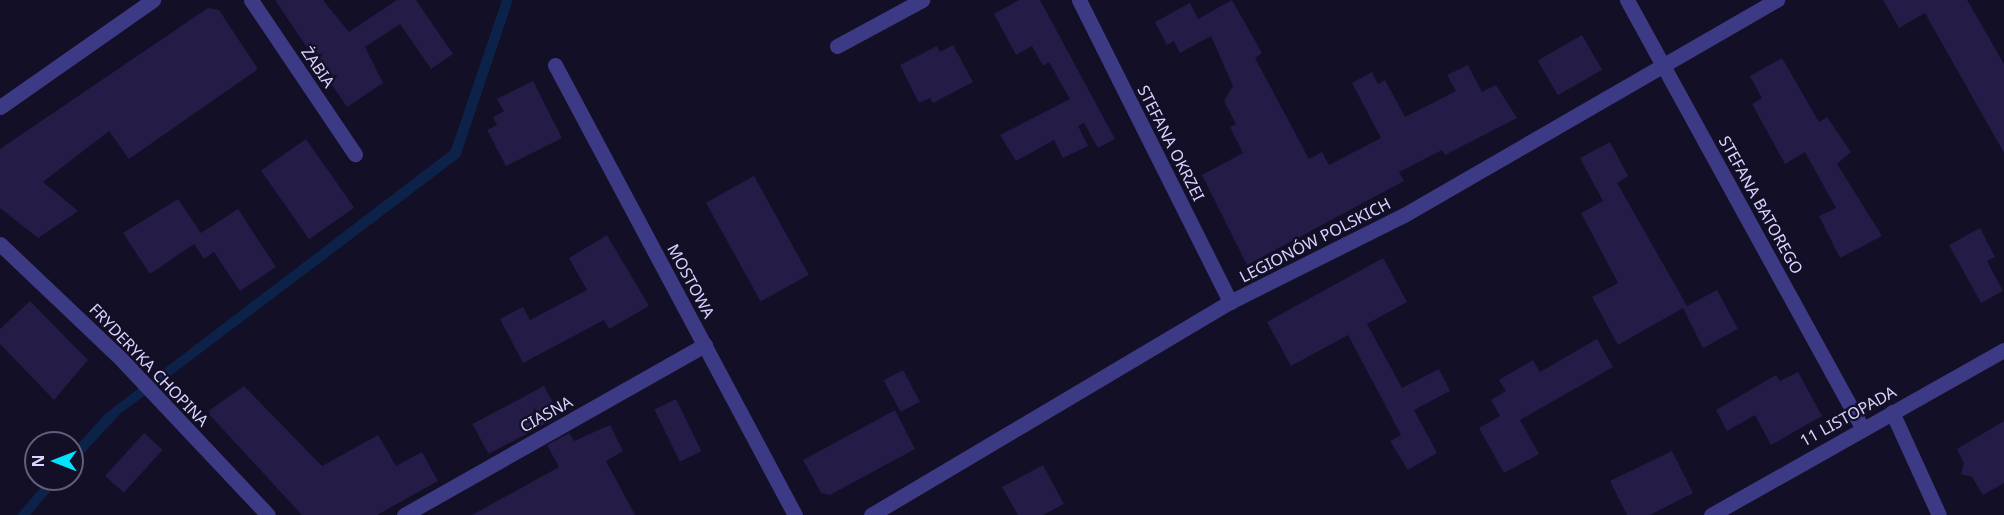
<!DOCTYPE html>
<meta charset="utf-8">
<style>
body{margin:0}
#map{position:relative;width:2004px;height:515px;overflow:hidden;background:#130f26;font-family:"Noto Sans",sans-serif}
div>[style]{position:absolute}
.water>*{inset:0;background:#0c2248}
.building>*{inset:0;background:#241b47;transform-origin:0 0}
.minor>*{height:15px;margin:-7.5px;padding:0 7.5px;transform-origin:7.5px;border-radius:7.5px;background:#3d3a85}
span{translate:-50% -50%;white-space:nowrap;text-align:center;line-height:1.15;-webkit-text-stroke:4.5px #130f26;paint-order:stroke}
.street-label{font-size:16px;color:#d9d4ff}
.north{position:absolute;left:24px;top:431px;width:60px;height:60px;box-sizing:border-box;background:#130f26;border:2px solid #625e7d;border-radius:50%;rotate:270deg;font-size:16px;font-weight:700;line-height:24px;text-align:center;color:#d9d4ff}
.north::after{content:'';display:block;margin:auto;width:21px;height:27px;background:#00e5ff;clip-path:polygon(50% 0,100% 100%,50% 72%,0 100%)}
</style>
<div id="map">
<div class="water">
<div style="clip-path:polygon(502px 0,513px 0,460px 157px,120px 414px,72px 466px,72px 451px,105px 414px,451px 150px)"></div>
<div style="clip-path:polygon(48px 479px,61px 479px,30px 515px,17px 515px)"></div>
</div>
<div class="building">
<div style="clip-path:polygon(275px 0,323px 0,349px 32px,397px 0,416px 0,453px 54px,431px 69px,400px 24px,365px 47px,383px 83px,347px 107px)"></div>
<div style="clip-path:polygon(1019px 0,1040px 0,1115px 139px,1098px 148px,1084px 123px,1078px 126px,1088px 146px,1063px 158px,1054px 140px,1016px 161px,1000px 135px,1070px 99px,1049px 62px,1043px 66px,1032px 46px,1016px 55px,994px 14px)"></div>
<div style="clip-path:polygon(1232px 0,1262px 53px,1255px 58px,1309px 159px,1322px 152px,1329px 165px,1381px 138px,1352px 83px,1372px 72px,1378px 84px,1385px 80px,1405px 117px,1456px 91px,1447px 75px,1468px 65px,1482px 92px,1496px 85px,1517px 118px,1445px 155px,1442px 150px,1399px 172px,1404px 181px,1247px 265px,1202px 175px,1243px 153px,1230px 127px,1236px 124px,1224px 101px,1233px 86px,1211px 36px,1180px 53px,1174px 41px,1167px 45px,1155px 22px,1190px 3px,1198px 19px)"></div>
<div style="clip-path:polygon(1883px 0,1967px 0,2004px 64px,2004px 153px,1925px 13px,1899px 28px)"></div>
<div style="clip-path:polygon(208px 8px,219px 10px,258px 69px,129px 159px,109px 131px,43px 182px,78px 211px,38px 238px,0 208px,0 149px)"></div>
<div style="left:1582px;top:35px;width:40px;height:51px;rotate:60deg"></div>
<div style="clip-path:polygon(953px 45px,973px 82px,933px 103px,930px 98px,919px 103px,900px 65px,937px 46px,940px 52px)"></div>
<div style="clip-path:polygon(1782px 58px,1819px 122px,1827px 117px,1851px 152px,1837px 164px,1882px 236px,1840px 258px,1819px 216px,1836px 208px,1805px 152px,1785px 164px,1752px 104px,1762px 98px,1750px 76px)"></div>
<div style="clip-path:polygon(533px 81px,562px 138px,506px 166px,487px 130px,497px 125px,493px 117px,504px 111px,497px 99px)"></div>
<div style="left:306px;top:139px;width:84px;height:55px;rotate:55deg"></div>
<div style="clip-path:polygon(1610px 142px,1628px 176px,1617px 183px,1687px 306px,1717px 290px,1738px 329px,1703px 348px,1683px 308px,1618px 345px,1592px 297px,1618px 283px,1581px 213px,1603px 201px,1580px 158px)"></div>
<div style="left:754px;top:176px;width:113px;height:55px;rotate:61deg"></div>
<div style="clip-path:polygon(178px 199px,201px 233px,238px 209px,276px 267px,240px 291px,214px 252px,204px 259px,194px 244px,150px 274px,123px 233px)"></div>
<div style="clip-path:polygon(1980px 228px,1995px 257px,1987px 261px,2003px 291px,1981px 303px,1949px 245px)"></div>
<div style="clip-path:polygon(607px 235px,649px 306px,609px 329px,604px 320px,523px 363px,500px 319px,523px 307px,530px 320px,587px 290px,569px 258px)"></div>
<div style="clip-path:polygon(1383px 258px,1407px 302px,1367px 324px,1402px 388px,1439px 369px,1450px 391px,1414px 410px,1437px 453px,1408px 470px,1390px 441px,1401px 435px,1348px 335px,1291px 366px,1267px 322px)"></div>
<div style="clip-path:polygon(30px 301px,88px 360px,54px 400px,0 344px,0 329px)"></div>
<div style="clip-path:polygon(1597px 339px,1613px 367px,1520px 420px,1539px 454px,1504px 473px,1479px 428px,1500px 416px,1491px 400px,1506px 391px,1499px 380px,1533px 360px,1540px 372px)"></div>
<div style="left:903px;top:370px;width:36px;height:22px;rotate:62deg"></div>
<div style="clip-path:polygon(1798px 372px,1822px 416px,1771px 445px,1755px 415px,1727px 431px,1716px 410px,1776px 375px,1780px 381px)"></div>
<div style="clip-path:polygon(244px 386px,322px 466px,378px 435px,396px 466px,422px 452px,438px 481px,377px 515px,302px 515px,207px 412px)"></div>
<div style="left:544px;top:386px;width:34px;height:81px;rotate:62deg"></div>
<div style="left:676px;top:399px;width:58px;height:24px;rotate:64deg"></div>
<div style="clip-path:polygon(895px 410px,915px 449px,830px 495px,821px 493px,803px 460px)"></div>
<div style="clip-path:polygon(2004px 421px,2004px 483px,1983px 495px,1972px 477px,1961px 474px,1964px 463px,1957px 449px)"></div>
<div style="clip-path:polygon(610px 425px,623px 451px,606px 461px,635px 515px,472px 515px,559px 467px,547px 445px,569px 433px,574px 441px)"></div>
<div style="left:144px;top:433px;width:25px;height:58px;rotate:42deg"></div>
<div style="clip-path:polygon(1672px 451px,1693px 493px,1650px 515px,1627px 515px,1610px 481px)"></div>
<div style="clip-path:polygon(1043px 465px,1064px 504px,1043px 515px,1018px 515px,1002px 487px)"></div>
</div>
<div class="minor">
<div style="left:251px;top:0;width:186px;rotate:56deg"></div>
<div style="left:1079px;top:0;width:338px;rotate:63.4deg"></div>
<div style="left:1627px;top:0;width:487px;rotate:61.2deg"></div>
<div style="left:837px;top:46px;width:97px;rotate:-28.4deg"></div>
<div style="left:555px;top:65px;width:510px;rotate:61.93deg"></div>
<div style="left:0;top:107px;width:187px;rotate:-35deg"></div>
<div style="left:0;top:244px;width:167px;rotate:43.5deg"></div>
<div style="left:121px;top:359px;width:214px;rotate:46.7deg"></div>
<div style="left:1892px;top:412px;width:113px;rotate:65.5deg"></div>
<div style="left:404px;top:515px;width:346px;rotate:-29.5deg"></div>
<div style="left:871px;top:515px;width:417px;rotate:-30.7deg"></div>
<div style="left:1230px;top:302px;width:195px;rotate:-26.6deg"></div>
<div style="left:1404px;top:215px;width:431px;rotate:-30deg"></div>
<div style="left:1711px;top:515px;width:336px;rotate:-29.4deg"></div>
</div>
<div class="street-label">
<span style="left:318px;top:67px;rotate:56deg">ŻABIA</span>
<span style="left:1171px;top:143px;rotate:63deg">STEFANA OKRZEI</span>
<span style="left:1761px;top:205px;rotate:61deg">STEFANA BATOREGO</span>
<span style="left:1315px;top:240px;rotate:-27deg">LEGIONÓW POLSKICH</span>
<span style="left:691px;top:281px;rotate:62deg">MOSTOWA</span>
<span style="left:149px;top:365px;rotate:46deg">FRYDERYKA CHOPINA</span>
<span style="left:546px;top:414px;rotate:-29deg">CIASNA</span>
<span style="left:1848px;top:416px;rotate:-29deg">11 LISTOPADA</span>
</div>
<div class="north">N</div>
</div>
